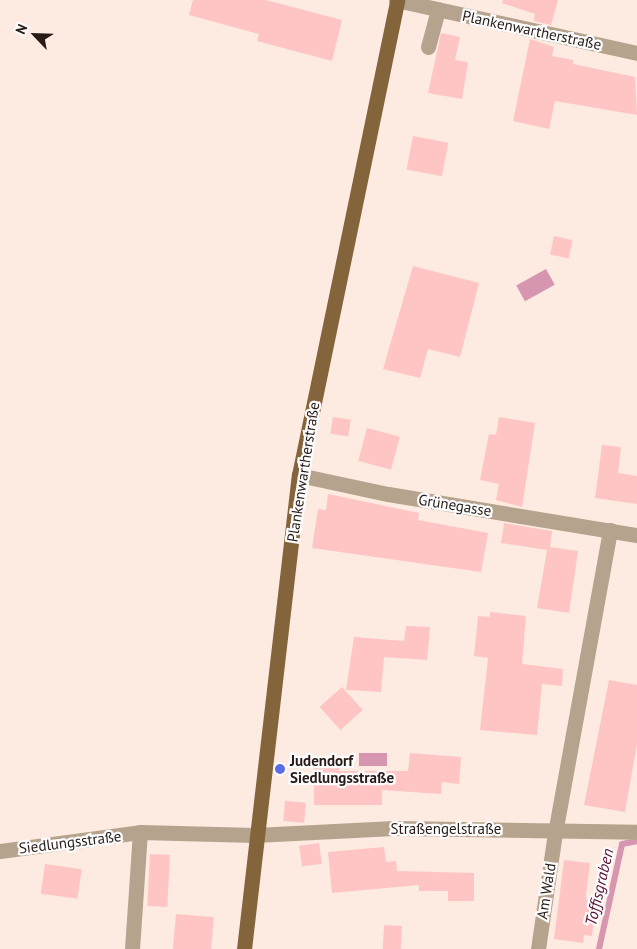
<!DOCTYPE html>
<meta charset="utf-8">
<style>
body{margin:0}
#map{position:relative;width:637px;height:949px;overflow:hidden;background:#fdeae1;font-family:"PT Sans",sans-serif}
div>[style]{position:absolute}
.water>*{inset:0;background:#d696b0;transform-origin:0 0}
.stream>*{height:6px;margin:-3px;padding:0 3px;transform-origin:3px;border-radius:3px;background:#d696b0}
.building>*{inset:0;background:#ffc5c4;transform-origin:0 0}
.minor>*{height:15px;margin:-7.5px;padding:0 7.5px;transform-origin:7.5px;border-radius:7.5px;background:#b5a38d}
.major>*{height:15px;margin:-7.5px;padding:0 7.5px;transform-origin:7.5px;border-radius:7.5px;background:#84643b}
.dots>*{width:14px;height:14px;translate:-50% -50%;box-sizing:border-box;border:2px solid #fcfcfc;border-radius:50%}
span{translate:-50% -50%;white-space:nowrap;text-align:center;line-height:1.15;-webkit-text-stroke:4.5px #fcfcfc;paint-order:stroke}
.street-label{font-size:15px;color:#261b16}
.poi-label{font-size:15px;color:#261b16;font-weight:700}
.left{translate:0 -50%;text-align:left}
.water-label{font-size:16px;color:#5b1038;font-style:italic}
.north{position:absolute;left:10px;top:10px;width:50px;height:50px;-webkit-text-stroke:4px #fcfcfc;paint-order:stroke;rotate:294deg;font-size:14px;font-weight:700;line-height:20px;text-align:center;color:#261b16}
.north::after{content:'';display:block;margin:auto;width:18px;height:22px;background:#261b16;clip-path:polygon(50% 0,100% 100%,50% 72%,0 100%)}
</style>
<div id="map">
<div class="water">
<div style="left:546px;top:269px;width:18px;height:34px;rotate:61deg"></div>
<div style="left:359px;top:753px;width:28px;height:13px"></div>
</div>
<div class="stream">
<div style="left:599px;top:949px;width:107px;rotate:-77.6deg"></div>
<div style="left:622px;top:844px;width:15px;rotate:-11deg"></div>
</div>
<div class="building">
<div style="clip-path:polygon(193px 0,266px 0,342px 20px,332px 61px,257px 41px,259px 34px,189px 15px)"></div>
<div style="clip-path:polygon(503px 0,558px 0,551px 25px,534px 21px,535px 14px,502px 3px)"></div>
<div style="clip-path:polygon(441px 33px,460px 37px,455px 60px,468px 62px,462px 99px,428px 93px)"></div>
<div style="clip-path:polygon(530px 39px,554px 47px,552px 56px,573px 60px,573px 64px,635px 77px,637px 115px,555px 101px,549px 129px,513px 121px)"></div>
<div style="left:413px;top:136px;width:36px;height:34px;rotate:11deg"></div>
<div style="left:554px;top:236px;width:19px;height:19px;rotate:12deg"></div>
<div style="clip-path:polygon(413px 266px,479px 283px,460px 357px,428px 349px,420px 378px,383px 369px)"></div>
<div style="left:333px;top:417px;width:18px;height:17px;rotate:9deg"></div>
<div style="clip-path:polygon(499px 417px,535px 423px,522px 507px,496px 500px,499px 484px,480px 480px,489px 434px,496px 435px)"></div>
<div style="left:367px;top:428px;width:34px;height:34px;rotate:15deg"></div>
<div style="clip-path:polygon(602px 445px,621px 447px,618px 473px,637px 476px,637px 504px,595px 498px)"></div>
<div style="clip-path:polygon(328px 494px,419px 513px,418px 520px,488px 533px,481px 572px,312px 548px,318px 509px,326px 510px)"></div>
<div style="clip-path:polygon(504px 523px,552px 531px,550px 547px,578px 551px,569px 613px,537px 608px,547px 550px,501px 543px)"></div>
<div style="clip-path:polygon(490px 612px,526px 616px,522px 664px,563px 669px,562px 686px,542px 684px,537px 735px,480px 730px,488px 658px,474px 656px,478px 616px,490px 617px)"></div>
<div style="clip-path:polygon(406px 626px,430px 627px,427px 660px,384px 657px,381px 692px,346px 690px,354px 637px,404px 641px)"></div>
<div style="clip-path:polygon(609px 680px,637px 685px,637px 744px,625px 812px,584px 805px)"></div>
<div style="left:342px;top:687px;width:31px;height:30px;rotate:48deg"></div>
<div style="clip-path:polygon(410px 753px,461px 757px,459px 784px,442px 782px,441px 794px,382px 790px,382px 805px,314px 805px,314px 764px,339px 764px,339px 771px,408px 771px)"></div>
<div style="left:285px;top:801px;width:21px;height:20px;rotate:5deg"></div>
<div style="left:319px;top:843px;width:21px;height:20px;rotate:82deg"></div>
<div style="clip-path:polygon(384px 847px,386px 862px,396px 861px,397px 871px,474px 873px,474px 901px,448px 901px,448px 891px,419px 891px,419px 885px,332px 893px,328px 852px)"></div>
<div style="left:150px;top:854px;width:20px;height:52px;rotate:3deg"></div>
<div style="clip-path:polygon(564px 860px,590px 863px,586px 895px,588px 906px,595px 907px,592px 936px,584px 935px,583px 943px,554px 939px)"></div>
<div style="left:45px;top:864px;width:37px;height:30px;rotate:8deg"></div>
<div style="left:176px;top:914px;width:38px;height:35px;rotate:5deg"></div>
<div style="left:384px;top:925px;width:18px;height:24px;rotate:3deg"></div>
</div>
<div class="minor">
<div style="left:396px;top:0;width:247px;rotate:12.4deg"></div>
<div style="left:428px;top:47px;width:39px;rotate:-75deg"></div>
<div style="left:299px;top:475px;width:91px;rotate:12.1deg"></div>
<div style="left:388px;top:494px;width:252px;rotate:9.4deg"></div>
<div style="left:0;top:851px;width:141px;rotate:-7.7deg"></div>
<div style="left:140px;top:832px;width:115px;rotate:1.5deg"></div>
<div style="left:255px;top:835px;width:139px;rotate:-2.9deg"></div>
<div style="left:394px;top:828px;width:243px;rotate:0.9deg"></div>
<div style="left:132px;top:949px;width:117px;rotate:-86.1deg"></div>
<div style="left:538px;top:949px;width:117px;rotate:-81.7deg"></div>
<div style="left:555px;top:833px;width:308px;rotate:-79.7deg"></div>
</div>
<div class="major">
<div style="left:244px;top:949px;width:477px;rotate:-83.4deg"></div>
<div style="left:299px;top:475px;width:485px;rotate:-78.3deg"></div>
</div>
<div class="dots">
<div style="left:280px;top:769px;background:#5a6de4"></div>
</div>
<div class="street-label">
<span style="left:532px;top:30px;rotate:12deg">Plankenwartherstraße</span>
<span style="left:303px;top:472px;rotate:-81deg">Plankenwartherstraße</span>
<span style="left:455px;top:505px;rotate:9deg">Grünegasse</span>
<span style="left:446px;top:829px">Straßengelstraße</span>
<span style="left:70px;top:842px;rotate:-7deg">Siedlungsstraße</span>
<span style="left:546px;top:891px;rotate:-81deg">Am Wald</span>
</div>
<div class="poi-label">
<span class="left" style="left:290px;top:769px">Judendorf<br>Siedlungsstraße</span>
</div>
<div class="water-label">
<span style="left:599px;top:887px;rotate:-77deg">Toffisgraben</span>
</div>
<div class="north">N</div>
</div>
